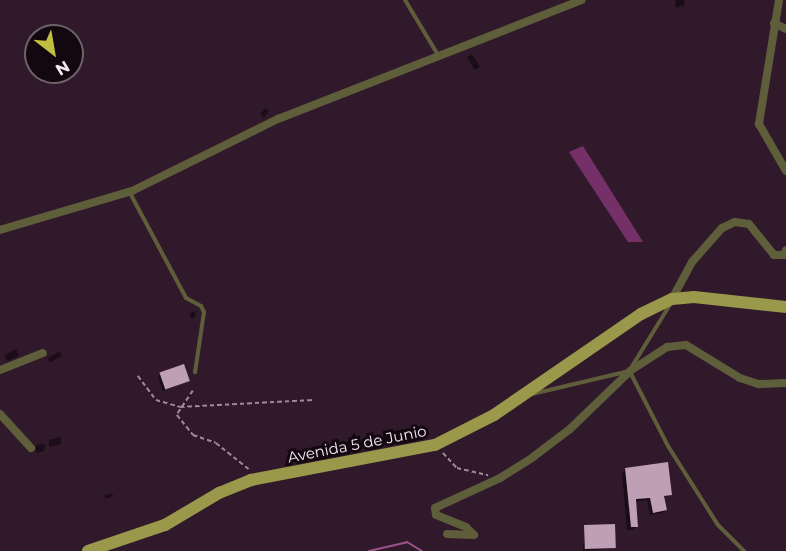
<!DOCTYPE html>
<style>
body{margin:0}
#map{position:relative;width:786px;height:551px;overflow:hidden;background:#31192c;font-family:Montserrat,sans-serif}
div>[style]{position:absolute}
.forest>*{inset:0;background:#753167}
.shadow>*{inset:0;background:#0007;transform-origin:0 0}
.stream>*{height:2px;margin:-1px;padding:0 1px;transform-origin:1px;border-radius:1px;background:#9b538a}
.building>*{inset:0;background:#bf9fb6;transform-origin:0 0}
.path>*{height:1.5px;margin-top:-0.75px;transform-origin:0;background:repeating-linear-gradient(90deg,#9d8998 0 4.5px,transparent 0 7.5px)}
.service>*{height:4px;margin:-2px;padding:0 2px;transform-origin:2px;border-radius:2px;background:#5e5e3a}
.minor>*{height:8px;margin:-4px;padding:0 4px;transform-origin:4px;border-radius:4px;background:#5e5e3a}
.primary>*{height:12px;margin:-6px;padding:0 6px;transform-origin:6px;border-radius:6px;background:#9a984a}
span{translate:-50% -50%;white-space:nowrap;text-align:center;line-height:1.15;-webkit-text-stroke:6px #130810;paint-order:stroke}
.street-label{font-size:15px;color:#f9e8f4}
.north{position:absolute;left:24px;top:24px;width:60px;height:60px;box-sizing:border-box;background:#130810;border:2px solid #6f626b;border-radius:50%;rotate:149deg;font-size:16px;font-weight:700;line-height:24px;text-align:center;color:#f9e8f4}
.north::after{content:'';display:block;margin:auto;width:21px;height:27px;background:#c1be40;clip-path:polygon(50% 0,100% 100%,50% 72%,0 100%)}
</style>
<div id="map">
<div class="forest">
<div style="clip-path:polygon(583px 146px,643px 242px,628px 242px,569px 152px)"></div>
</div>
<div class="shadow">
<div style="clip-path:polygon(675px 0,684px 0,685px 5px,676px 8px)"></div>
<div style="left:472px;top:54px;width:15px;height:6px;rotate:58deg"></div>
<div style="clip-path:polygon(265px 108px,269px 111px,264px 118px,260px 114px)"></div>
<div style="clip-path:polygon(194px 311px,196px 316px,192px 319px,189px 314px)"></div>
<div style="left:16px;top:349px;width:7px;height:13px;rotate:63deg"></div>
<div style="clip-path:polygon(60px 351px,62px 356px,49px 363px,48px 358px)"></div>
<div style="clip-path:polygon(161px 374px,188px 381px,163px 391px,158px 377px)"></div>
<div style="clip-path:polygon(61px 437px,61px 444px,49px 447px,49px 440px)"></div>
<div style="clip-path:polygon(45px 444px,44px 451px,36px 453px,36px 445px)"></div>
<div style="clip-path:polygon(626px 469px,670px 494px,663px 498px,666px 509px,662px 513px,650px 515px,647px 500px,635px 502px,637px 526px,633px 530px,627px 530px,622px 473px)"></div>
<div style="clip-path:polygon(112px 493px,113px 496px,105px 499px,105px 495px)"></div>
<div style="clip-path:polygon(585px 526px,614px 548px,583px 551px)"></div>
</div>
<div class="stream">
<div style="left:369px;top:551px;width:39px;rotate:-13deg"></div>
<div style="left:407px;top:542px;width:17px;rotate:31deg"></div>
</div>
<div class="building">
<div style="left:184px;top:364px;width:18px;height:26px;rotate:71deg"></div>
<div style="clip-path:polygon(668px 462px,672px 495px,664px 496px,667px 510px,653px 513px,650px 498px,636px 499px,638px 527px,631px 527px,625px 468px)"></div>
<div style="left:615px;top:524px;width:24px;height:31px;rotate:88deg"></div>
</div>
<div class="path">
<div style="left:138px;top:376px;width:30px;rotate:53deg"></div>
<div style="left:156px;top:400px;width:25px;rotate:16deg"></div>
<div style="left:180px;top:407px;width:134px;rotate:-3deg"></div>
<div style="left:193px;top:391px;width:29px;rotate:124deg"></div>
<div style="left:177px;top:415px;width:26px;rotate:51deg"></div>
<div style="left:193px;top:435px;width:24px;rotate:19deg"></div>
<div style="left:216px;top:443px;width:43px;rotate:38.5deg"></div>
<div style="left:443px;top:453px;width:21px;rotate:47deg"></div>
<div style="left:457px;top:468px;width:32px;rotate:13deg"></div>
</div>
<div class="service">
<div style="left:405px;top:0;width:64px;rotate:59deg"></div>
<div style="left:130px;top:193px;width:119px;rotate:61.9deg"></div>
<div style="left:186px;top:298px;width:17px;rotate:28deg"></div>
<div style="left:201px;top:306px;width:7px;rotate:63deg"></div>
<div style="left:204px;top:312px;width:61px;rotate:98.5deg"></div>
<div style="left:631px;top:368px;width:76px;rotate:-58.4deg"></div>
<div style="left:630px;top:372px;width:83px;rotate:62.8deg"></div>
<div style="left:668px;top:446px;width:93px;rotate:57.7deg"></div>
<div style="left:718px;top:525px;width:37px;rotate:45deg"></div>
<div style="left:532px;top:394px;width:100px;rotate:-13.3deg"></div>
</div>
<div class="minor">
<div style="left:779px;top:0;width:126px;rotate:99.2deg"></div>
<div style="left:759px;top:124px;width:54px;rotate:60.1deg"></div>
<div style="left:774px;top:23px;width:13px;rotate:27deg"></div>
<div style="left:0;top:230px;width:138px;rotate:-16.5deg"></div>
<div style="left:132px;top:191px;width:163px;rotate:-26.3deg"></div>
<div style="left:278px;top:119px;width:326px;rotate:-21.4deg"></div>
<div style="left:672px;top:299px;width:42px;rotate:-61.6deg"></div>
<div style="left:692px;top:262px;width:45px;rotate:-48.6deg"></div>
<div style="left:722px;top:228px;width:14px;rotate:-25deg"></div>
<div style="left:735px;top:222px;width:14px;rotate:8deg"></div>
<div style="left:749px;top:224px;width:40px;rotate:51deg"></div>
<div style="left:774px;top:255px;width:10px"></div>
<div style="left:784px;top:255px;width:5px;rotate:-68deg"></div>
<div style="left:0;top:370px;width:46px;rotate:-21.6deg"></div>
<div style="left:0;top:414px;width:46px;rotate:47.6deg"></div>
<div style="left:447px;top:534px;width:27px;rotate:2deg"></div>
<div style="left:474px;top:535px;width:11px;rotate:-135deg"></div>
<div style="left:466px;top:527px;width:32px;rotate:-158deg"></div>
<div style="left:436px;top:515px;width:7px;rotate:-98deg"></div>
<div style="left:435px;top:508px;width:72px;rotate:-24.8deg"></div>
<div style="left:500px;top:478px;width:39px;rotate:-32deg"></div>
<div style="left:533px;top:457px;width:46px;rotate:-37.1deg"></div>
<div style="left:570px;top:429px;width:83px;rotate:-44deg"></div>
<div style="left:630px;top:371px;width:44px;rotate:-33deg"></div>
<div style="left:667px;top:347px;width:19px;rotate:-6deg"></div>
<div style="left:686px;top:345px;width:63px;rotate:31.4deg"></div>
<div style="left:740px;top:378px;width:20px;rotate:18deg"></div>
<div style="left:759px;top:384px;width:27px;rotate:-2deg"></div>
</div>
<div class="primary">
<div style="left:88px;top:551px;width:81px;rotate:-18.7deg"></div>
<div style="left:165px;top:525px;width:63px;rotate:-30.7deg"></div>
<div style="left:219px;top:493px;width:35px;rotate:-22deg"></div>
<div style="left:251px;top:480px;width:187px;rotate:-10.8deg"></div>
<div style="left:435px;top:445px;width:66px;rotate:-27deg"></div>
<div style="left:494px;top:415px;width:178px;rotate:-34.5deg"></div>
<div style="left:641px;top:314px;width:34px;rotate:-26deg"></div>
<div style="left:672px;top:299px;width:22px;rotate:-5deg"></div>
<div style="left:694px;top:297px;width:93px;rotate:6.2deg"></div>
</div>
<div class="street-label">
<span style="left:357px;top:444px;rotate:-11deg">Avenida 5 de Junio</span>
</div>
<div class="north">N</div>
</div>
